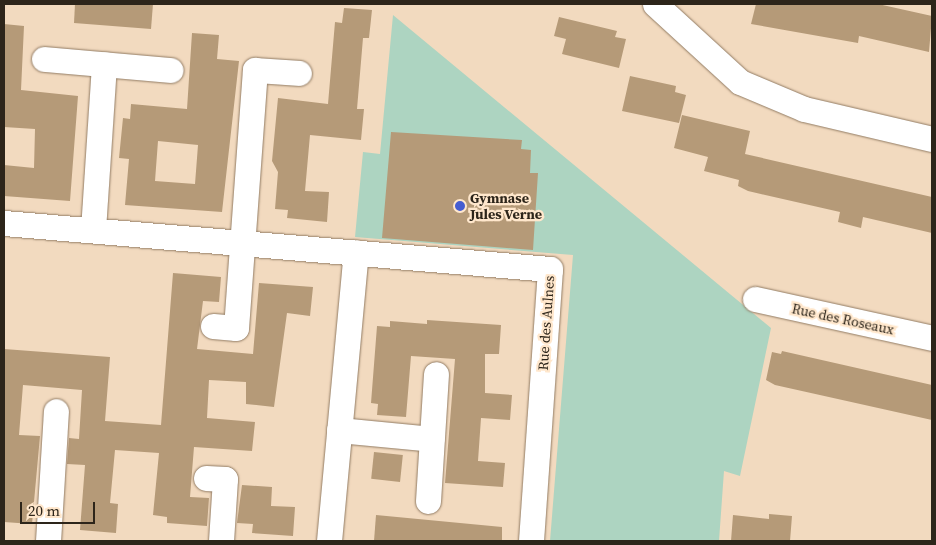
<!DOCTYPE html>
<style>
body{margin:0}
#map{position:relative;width:936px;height:545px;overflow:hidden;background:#f2dabf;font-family:"Source Serif 4",serif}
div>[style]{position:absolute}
.green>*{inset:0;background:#add4c1}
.building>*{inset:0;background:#b59a78;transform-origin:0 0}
.roads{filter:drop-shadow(0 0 1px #927c64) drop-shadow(0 0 1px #927c64)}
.street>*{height:25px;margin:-12.5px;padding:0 12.5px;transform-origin:12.5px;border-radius:12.5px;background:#fff}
.dots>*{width:14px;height:14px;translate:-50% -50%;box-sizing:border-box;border:2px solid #ffe7cc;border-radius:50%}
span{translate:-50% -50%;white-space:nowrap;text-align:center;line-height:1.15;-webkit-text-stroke:4.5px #ffe7cc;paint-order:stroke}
.poi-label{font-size:14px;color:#2d251a;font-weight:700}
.left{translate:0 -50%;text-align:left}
.street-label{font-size:14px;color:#2d251a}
.frame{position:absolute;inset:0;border:5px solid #2d251a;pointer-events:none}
.scale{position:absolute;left:20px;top:502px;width:75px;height:22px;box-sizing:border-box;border:2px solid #2d251a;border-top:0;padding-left:6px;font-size:15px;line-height:18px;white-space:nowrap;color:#2d251a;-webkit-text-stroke:4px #ffe7cc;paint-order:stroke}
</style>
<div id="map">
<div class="green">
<div style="clip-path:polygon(393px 15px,771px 328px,740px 476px,724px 471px,719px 541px,550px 541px,573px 255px,355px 237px,363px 152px,380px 154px)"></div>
</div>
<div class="building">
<div style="clip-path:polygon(75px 4px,153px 4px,151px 29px,74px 23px)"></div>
<div style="clip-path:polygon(756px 4px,878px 4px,932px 16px,929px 52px,859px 36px,858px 43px,751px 24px)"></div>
<div style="clip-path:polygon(344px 8px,372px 10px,369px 38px,363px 38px,357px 109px,364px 109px,361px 140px,310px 135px,305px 191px,329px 192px,327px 222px,287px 218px,288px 210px,275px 209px,278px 172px,272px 161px,278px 98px,328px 104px,335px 22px,342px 23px)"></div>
<div style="clip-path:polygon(559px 17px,617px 31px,615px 37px,626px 39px,619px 68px,562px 54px,566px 39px,554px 36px)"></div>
<div style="clip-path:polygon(4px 24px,24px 26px,21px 90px,78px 96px,70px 201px,4px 196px,4px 165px,34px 168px,35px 129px,4px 127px)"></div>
<div style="clip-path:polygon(evenodd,192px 33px,219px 35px,217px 59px,239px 61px,222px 212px,125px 205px,129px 159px,119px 158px,123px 118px,130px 119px,131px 104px,187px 109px,192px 33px,158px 141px,198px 145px,195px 184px,155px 181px,158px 141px)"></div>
<div style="clip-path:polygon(630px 76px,676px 86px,675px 92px,686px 95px,679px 123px,622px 111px)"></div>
<div style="clip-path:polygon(682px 115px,750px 131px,745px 154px,932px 197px,932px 233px,863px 217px,861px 228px,838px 222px,840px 212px,748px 191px,738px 186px,739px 180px,704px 171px,708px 157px,674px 148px)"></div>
<div style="clip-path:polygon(391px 132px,522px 140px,521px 149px,531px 150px,530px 173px,538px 173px,533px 250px,382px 238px)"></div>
<div style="clip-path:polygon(173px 273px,221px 277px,219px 302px,203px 301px,197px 349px,253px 354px,259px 283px,313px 287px,310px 316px,287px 313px,274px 407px,246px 404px,246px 382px,209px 380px,207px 418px,255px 422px,252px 451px,194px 447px,190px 497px,209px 498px,207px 526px,167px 523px,167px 517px,153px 515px,159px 453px,115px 450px,110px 503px,118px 504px,116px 533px,80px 530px,85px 465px,67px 464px,69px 438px,79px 439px,82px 390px,23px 385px,19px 435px,40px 436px,32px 524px,4px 522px,4px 349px,110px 357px,105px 421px,161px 425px)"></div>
<div style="clip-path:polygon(427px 320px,501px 325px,499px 354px,485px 354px,485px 393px,512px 395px,510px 420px,481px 418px,478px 461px,505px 463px,503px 487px,445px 483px,455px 359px,411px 356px,406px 417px,377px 415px,378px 404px,371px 403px,377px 326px,390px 327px,390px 321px,427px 324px)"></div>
<div style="clip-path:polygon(782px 351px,932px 385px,932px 420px,775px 385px,766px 380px,772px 352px,781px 354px)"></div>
<div style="left:374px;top:452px;width:29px;height:27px;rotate:6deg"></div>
<div style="clip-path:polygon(242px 485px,272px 487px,271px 506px,295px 507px,293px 536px,252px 533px,253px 524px,237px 523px)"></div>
<div style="clip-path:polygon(769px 514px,792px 516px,790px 541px,731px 541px,733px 515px,769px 519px)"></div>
<div style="clip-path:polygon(376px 515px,502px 527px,502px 541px,374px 541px)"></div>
</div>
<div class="roads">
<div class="street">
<div style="left:655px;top:4px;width:115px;rotate:42.5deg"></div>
<div style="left:740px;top:82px;width:69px;rotate:22.9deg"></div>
<div style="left:804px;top:109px;width:131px;rotate:13.2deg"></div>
<div style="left:44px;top:59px;width:127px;rotate:5deg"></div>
<div style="left:4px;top:223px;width:548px;rotate:4.82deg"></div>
<div style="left:550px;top:269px;width:273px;rotate:94deg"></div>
<div style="left:93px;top:230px;width:166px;rotate:-86.2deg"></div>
<div style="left:755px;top:299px;width:181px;rotate:12.4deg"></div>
<div style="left:213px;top:326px;width:23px;rotate:5deg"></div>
<div style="left:236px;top:328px;width:259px;rotate:-85.8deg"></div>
<div style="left:255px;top:70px;width:44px;rotate:3.9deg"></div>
<div style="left:339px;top:430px;width:93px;rotate:5.5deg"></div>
<div style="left:206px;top:478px;width:19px;rotate:3deg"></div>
<div style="left:225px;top:479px;width:62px;rotate:93.7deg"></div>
<div style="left:428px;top:501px;width:127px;rotate:-86.4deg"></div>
<div style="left:48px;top:541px;width:130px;rotate:-86.5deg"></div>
<div style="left:329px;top:541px;width:290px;rotate:-84.7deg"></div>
</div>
</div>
<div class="dots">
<div style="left:460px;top:206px;background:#455dd1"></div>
</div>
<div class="poi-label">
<span class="left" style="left:470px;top:206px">Gymnase<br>Jules Verne</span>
</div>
<div class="street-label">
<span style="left:843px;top:319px;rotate:12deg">Rue des Roseaux</span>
<span style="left:546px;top:323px;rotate:-86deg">Rue des Aulnes</span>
</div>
<div class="frame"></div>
<div class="scale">20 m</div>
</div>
